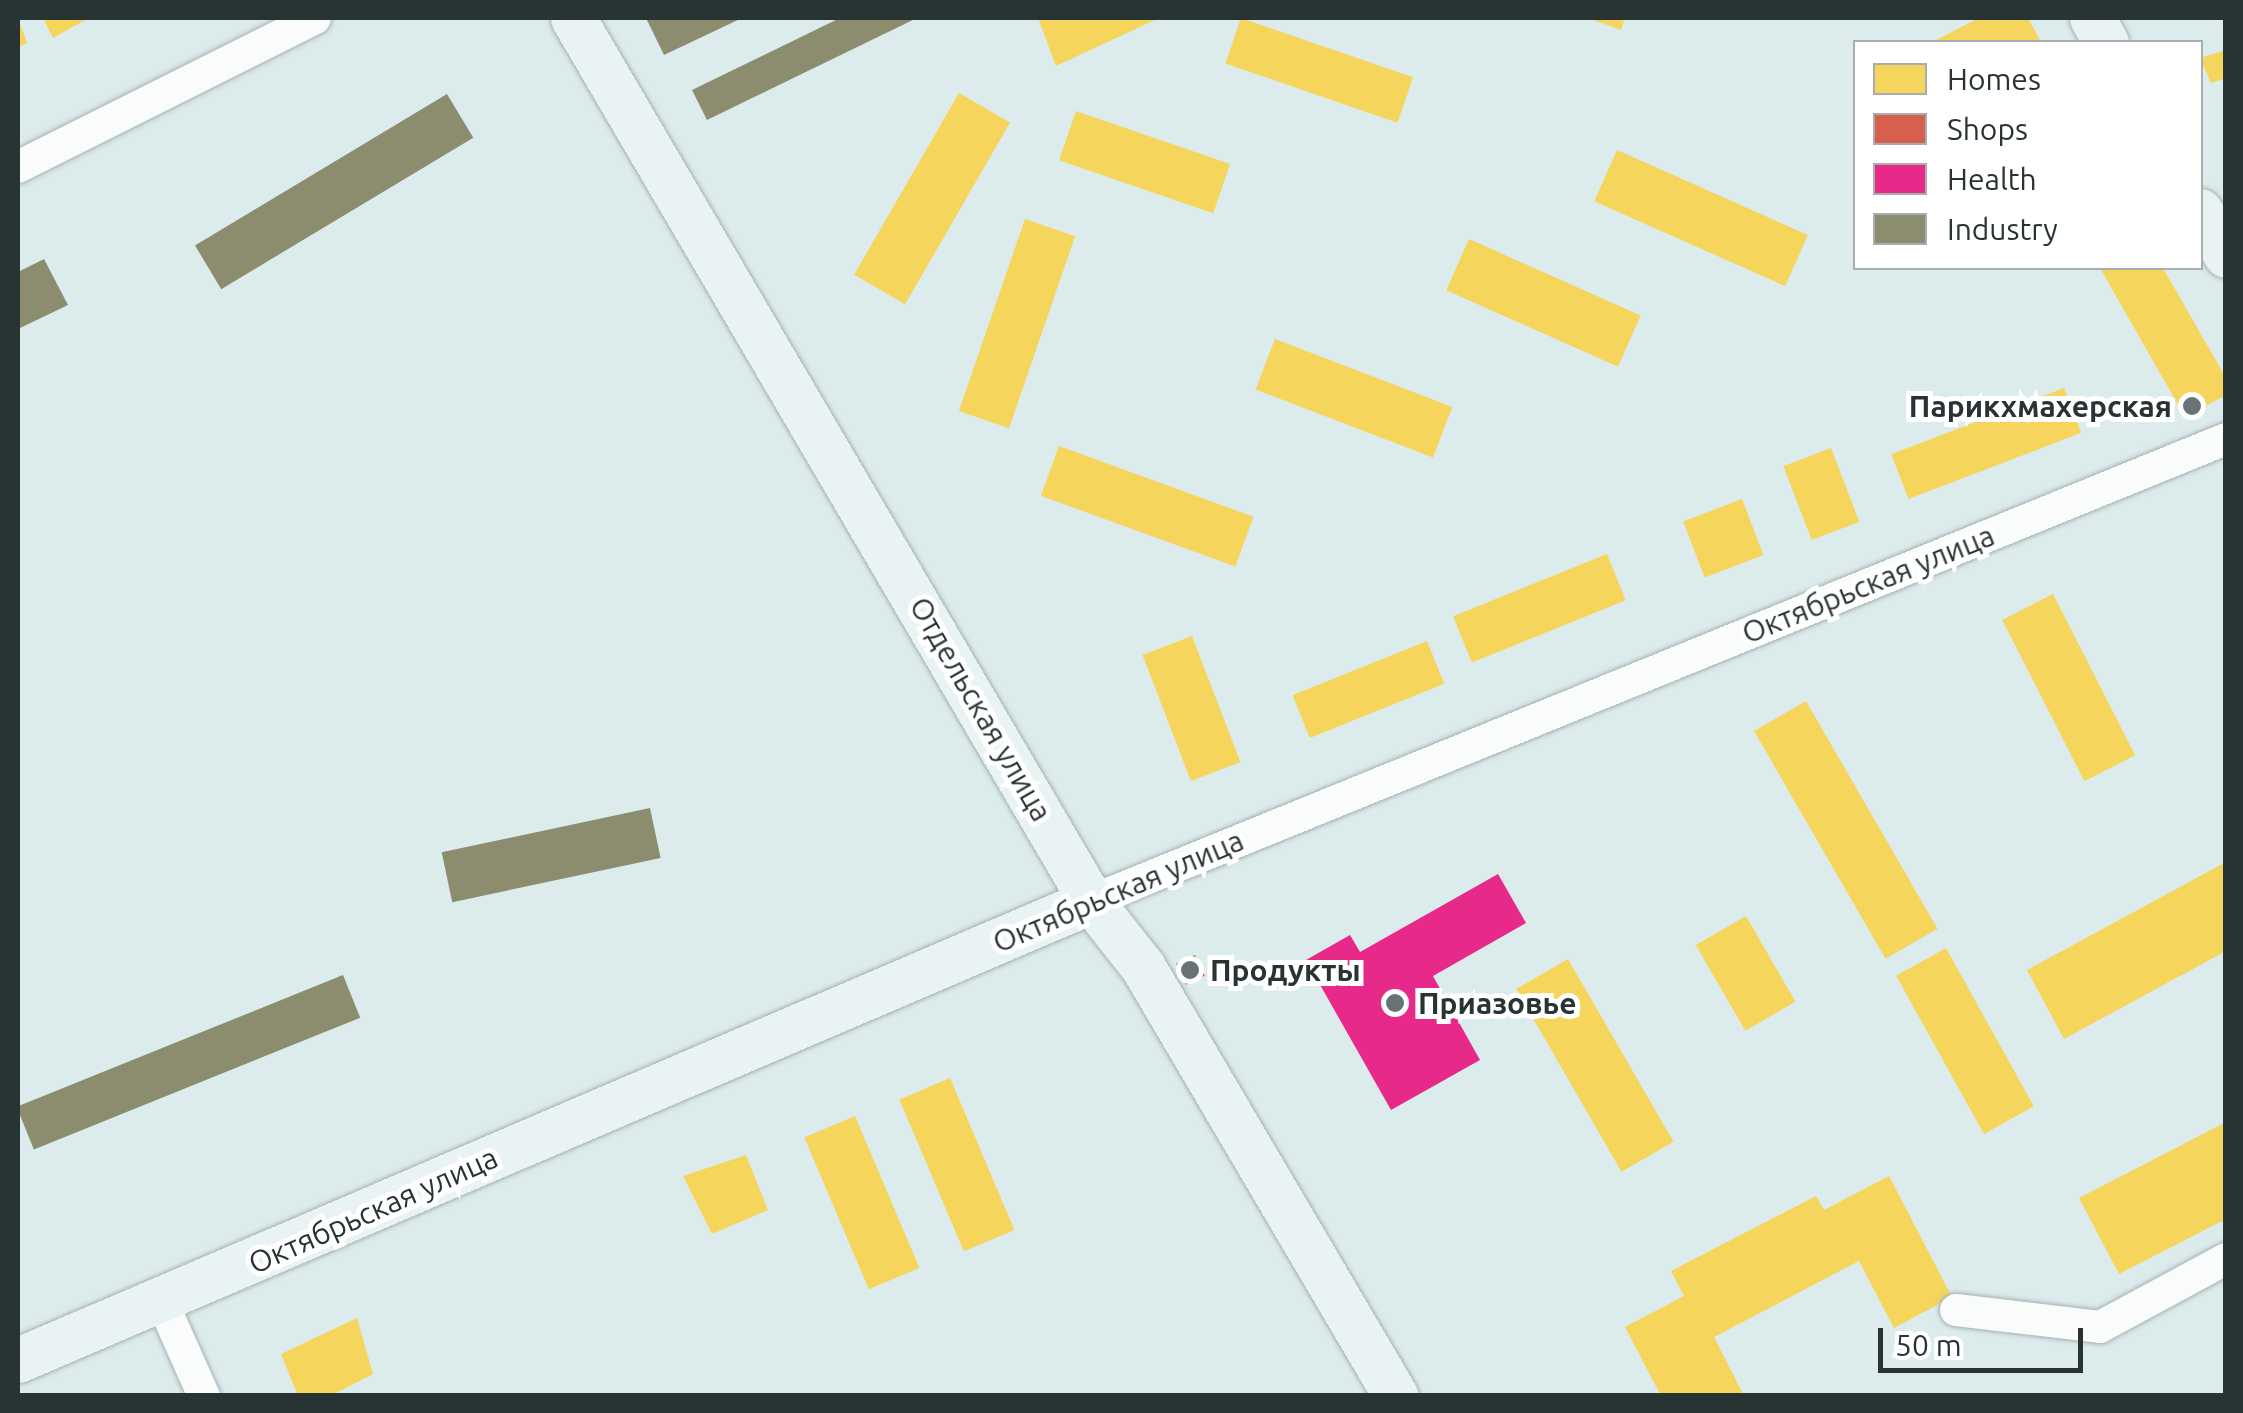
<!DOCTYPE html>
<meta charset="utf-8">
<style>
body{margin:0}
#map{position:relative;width:2243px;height:1413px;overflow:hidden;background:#dcebec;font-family:Ubuntu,sans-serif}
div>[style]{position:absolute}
.homes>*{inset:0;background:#f6d55c;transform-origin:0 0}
.shops>*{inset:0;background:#d6604d;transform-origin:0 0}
.health>*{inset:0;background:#e7298a}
.industry>*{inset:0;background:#8c8c6e;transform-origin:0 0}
.roads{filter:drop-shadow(0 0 2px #a6b2b2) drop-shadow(0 0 2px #a6b2b2)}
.street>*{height:32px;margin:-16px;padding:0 16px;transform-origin:16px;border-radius:16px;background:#fafcfc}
.secondary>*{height:45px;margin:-22.5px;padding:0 22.5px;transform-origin:22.5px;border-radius:22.5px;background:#eaf3f3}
.dots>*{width:28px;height:28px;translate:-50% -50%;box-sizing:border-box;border:5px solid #fff;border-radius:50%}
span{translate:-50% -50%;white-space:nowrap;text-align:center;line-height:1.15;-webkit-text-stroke:10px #fff;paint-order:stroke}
.poi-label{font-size:30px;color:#283334;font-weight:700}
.right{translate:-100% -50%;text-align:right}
.left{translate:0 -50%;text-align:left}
.street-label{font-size:30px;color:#283334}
.frame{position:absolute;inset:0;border:20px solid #283334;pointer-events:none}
.legend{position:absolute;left:1853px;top:40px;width:350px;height:230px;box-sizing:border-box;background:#fff;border:2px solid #a9adae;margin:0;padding:12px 18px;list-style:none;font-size:30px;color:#283334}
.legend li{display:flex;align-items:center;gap:20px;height:50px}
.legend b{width:50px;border:2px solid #a9adae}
.scale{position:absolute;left:1878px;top:1328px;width:205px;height:45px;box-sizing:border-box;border:5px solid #283334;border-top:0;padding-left:12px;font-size:30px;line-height:35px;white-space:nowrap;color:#283334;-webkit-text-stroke:8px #fff;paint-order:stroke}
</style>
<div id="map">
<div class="homes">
<div style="clip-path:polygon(18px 18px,27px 43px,18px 47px)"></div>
<div style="clip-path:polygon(43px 18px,89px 18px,53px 38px)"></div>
<div style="clip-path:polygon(1038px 18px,1159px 18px,1056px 66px)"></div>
<div style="left:1241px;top:18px;width:182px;height:48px;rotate:19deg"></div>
<div style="clip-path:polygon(1588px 18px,1625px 18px,1621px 30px)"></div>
<div style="clip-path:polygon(1979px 18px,2028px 18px,2041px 42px,1932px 42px)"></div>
<div style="clip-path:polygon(2226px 50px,2226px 78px,2211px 83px,2200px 58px)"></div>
<div style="left:959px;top:93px;width:59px;height:210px;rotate:30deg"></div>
<div style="left:1076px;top:111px;width:163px;height:52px;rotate:19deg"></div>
<div style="left:1617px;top:150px;width:209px;height:56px;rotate:24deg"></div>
<div style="left:1025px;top:219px;width:53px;height:203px;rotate:19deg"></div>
<div style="left:1469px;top:239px;width:188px;height:56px;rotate:24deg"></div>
<div style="clip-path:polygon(2100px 268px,2163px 268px,2226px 378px,2226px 395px,2185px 417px)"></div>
<div style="left:1275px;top:339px;width:190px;height:54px;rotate:21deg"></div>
<div style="left:2064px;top:388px;width:48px;height:185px;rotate:69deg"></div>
<div style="left:1059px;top:446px;width:207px;height:53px;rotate:20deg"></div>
<div style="left:1831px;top:448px;width:79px;height:51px;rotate:69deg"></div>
<div style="left:1742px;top:499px;width:60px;height:63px;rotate:69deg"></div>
<div style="left:1607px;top:554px;width:50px;height:166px;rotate:68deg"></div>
<div style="left:2053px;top:594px;width:181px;height:57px;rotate:63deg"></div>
<div style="left:1192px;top:636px;width:135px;height:53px;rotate:69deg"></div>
<div style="left:1427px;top:641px;width:46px;height:145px;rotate:68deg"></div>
<div style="left:1806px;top:701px;width:263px;height:60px;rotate:60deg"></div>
<div style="clip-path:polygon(2226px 862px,2226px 951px,2064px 1039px,2027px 970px)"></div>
<div style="left:1746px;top:916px;width:99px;height:58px;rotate:60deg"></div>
<div style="left:1946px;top:948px;width:181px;height:57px;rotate:61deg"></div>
<div style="left:1568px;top:959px;width:211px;height:60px;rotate:60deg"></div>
<div style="left:950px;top:1078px;width:165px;height:55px;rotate:67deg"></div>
<div style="left:855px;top:1116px;width:165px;height:55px;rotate:67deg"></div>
<div style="clip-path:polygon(2226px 1122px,2226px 1219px,2119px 1274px,2079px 1198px)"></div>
<div style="clip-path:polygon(746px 1155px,768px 1210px,712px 1234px,683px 1176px)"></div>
<div style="clip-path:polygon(1889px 1176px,1952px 1297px,1894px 1328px,1859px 1261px,1714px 1337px,1744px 1396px,1661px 1396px,1625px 1327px,1684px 1296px,1671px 1271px,1816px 1196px,1824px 1210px)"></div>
<div style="clip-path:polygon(357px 1318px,373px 1374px,330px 1396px,298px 1396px,281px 1354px)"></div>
</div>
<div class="shops">
<div style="left:1195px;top:955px;width:23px;height:21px;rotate:65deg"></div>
</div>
<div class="health">
<div style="clip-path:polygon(1498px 874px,1526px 923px,1433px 976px,1480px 1060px,1391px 1110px,1306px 960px,1350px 935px,1360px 952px)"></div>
</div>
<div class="industry">
<div style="clip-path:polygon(646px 18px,742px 18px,664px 55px)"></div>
<div style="clip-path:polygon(840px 18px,917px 18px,707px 120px,692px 90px)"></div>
<div style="left:447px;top:94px;width:51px;height:294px;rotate:59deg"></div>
<div style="clip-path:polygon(44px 259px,68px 305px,18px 329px,18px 272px)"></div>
<div style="left:650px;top:808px;width:51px;height:213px;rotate:78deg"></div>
<div style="left:343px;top:975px;width:46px;height:352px;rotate:68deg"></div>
</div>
<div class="roads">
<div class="street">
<div style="left:18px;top:167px;width:332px;rotate:-26.6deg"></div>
<div style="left:1091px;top:901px;width:1225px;rotate:-22.15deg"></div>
<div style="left:163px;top:1304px;width:101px;rotate:66deg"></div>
<div style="left:1956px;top:1310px;width:145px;rotate:6.7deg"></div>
<div style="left:2100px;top:1327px;width:143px;rotate:-28.4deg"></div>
</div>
<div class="secondary">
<div style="left:573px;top:18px;width:1024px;rotate:59.6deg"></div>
<div style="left:1091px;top:901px;width:84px;rotate:51.8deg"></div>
<div style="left:1143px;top:967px;width:498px;rotate:59.5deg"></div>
<div style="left:2092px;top:18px;width:28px;rotate:60deg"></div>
<div style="left:2200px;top:211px;width:51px;rotate:59.4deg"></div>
<div style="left:18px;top:1360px;width:1167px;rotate:-23.16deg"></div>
</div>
</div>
<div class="dots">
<div style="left:2192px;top:406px;background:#677374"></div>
<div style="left:1190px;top:970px;background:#677374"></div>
<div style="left:1395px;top:1003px;background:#677374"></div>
</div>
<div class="poi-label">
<span class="right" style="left:2172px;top:406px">Парикхмахерская</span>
<span class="left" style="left:1210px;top:970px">Продукты</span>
<span class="left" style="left:1418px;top:1003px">Приазовье</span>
</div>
<div class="street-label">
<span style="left:1868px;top:584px;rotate:-22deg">Октябрьская улица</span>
<span style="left:981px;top:709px;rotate:60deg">Отдельская улица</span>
<span style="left:1118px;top:891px;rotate:-23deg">Октябрьская улица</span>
<span style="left:373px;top:1210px;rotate:-24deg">Октябрьская улица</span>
</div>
<div class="frame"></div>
<ul class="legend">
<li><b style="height:28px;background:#f6d55c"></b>Homes</li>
<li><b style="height:28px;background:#d6604d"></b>Shops</li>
<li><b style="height:28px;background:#e7298a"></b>Health</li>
<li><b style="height:28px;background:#8c8c6e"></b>Industry</li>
</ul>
<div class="scale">50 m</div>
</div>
